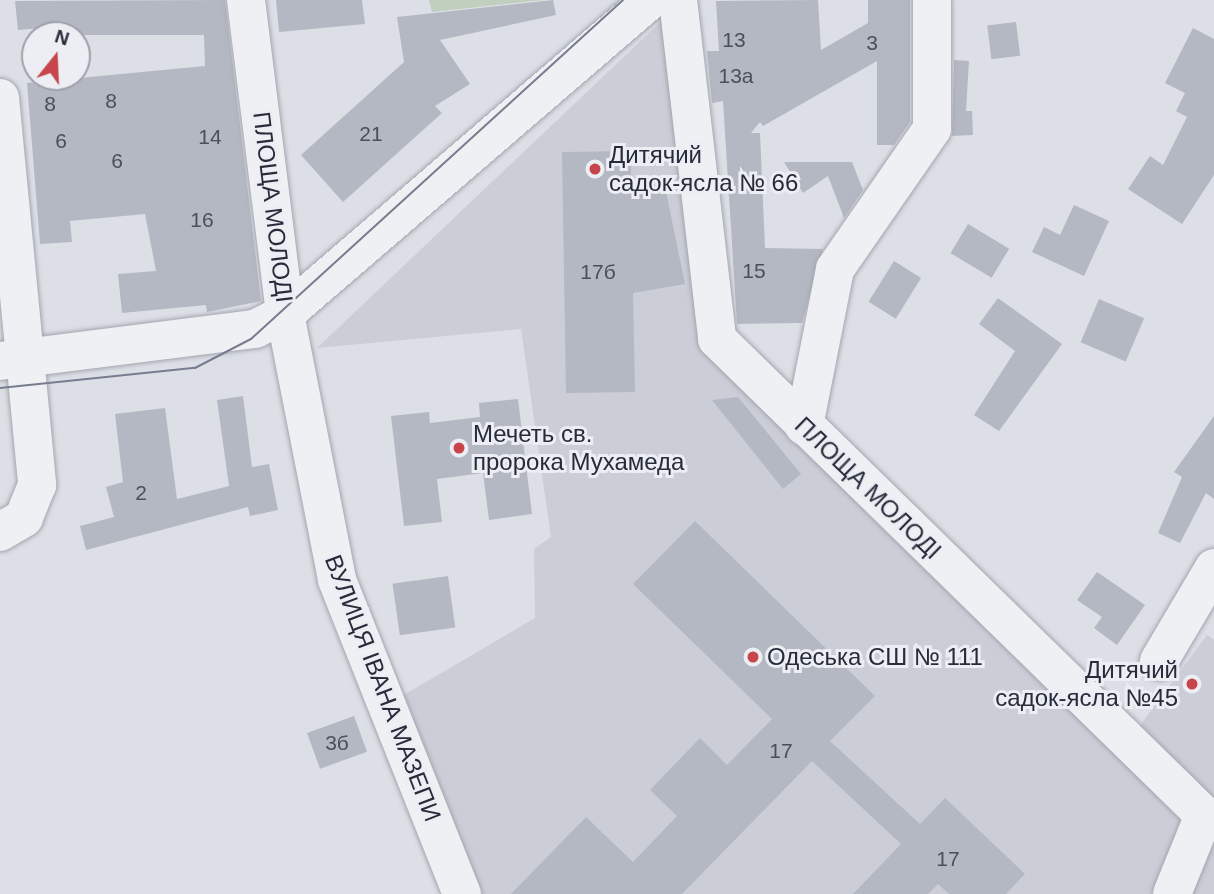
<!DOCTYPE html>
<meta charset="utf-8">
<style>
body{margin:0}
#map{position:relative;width:1214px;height:894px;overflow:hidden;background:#dcdfe6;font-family:Arial,sans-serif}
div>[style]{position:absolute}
.built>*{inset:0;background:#cbced7}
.green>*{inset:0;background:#c0cfbe}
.building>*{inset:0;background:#b4b8c2;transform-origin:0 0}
.roads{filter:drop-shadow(0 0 2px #a2a6af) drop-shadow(0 0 2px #a2a6af)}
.minor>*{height:38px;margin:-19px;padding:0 19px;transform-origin:19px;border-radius:19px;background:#eff0f4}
.tram>*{height:2px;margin:-1px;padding:0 1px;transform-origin:1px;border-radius:1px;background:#777d8f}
.dots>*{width:19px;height:19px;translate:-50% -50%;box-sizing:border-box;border:4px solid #eceef4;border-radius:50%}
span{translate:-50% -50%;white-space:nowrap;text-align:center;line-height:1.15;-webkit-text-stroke:6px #eceef4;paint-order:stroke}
.number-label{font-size:21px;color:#4a4f5d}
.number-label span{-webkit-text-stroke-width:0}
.poi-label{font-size:24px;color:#272c3b}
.left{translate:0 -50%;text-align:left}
.right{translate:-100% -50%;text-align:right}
.street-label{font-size:24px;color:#272c3b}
.north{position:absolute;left:21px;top:21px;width:70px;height:70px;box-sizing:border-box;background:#eceef4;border:2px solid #9da0aa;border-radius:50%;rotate:18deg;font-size:19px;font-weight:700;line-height:28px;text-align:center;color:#272c3b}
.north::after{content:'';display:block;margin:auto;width:24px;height:32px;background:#c7454b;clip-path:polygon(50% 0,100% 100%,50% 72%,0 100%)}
</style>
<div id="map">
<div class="built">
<div style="clip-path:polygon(669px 14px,700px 324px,1199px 816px,1168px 894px,480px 894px,402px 696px,535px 618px,534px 549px,551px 537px,521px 329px,317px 348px)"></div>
<div style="clip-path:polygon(1207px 635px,1214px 640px,1214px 805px,1139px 727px)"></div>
<div style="clip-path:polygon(1214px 828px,1214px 894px,1189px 894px)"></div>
</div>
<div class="green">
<div style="clip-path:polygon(429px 0,542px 0,432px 12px)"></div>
</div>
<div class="building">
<div style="clip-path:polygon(225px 0,261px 301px,207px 312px,206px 305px,122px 313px,118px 274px,156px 271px,145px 214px,70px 221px,72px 242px,40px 244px,27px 83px,205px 66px,204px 35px,43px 35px,42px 28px,18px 30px,15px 1px)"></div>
<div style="clip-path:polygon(276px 0,362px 0,365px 24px,279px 32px)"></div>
<div style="clip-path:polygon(553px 0,556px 15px,440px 40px,470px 84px,435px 106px,442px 113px,343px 202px,301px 155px,404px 62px,397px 17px)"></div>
<div style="clip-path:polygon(818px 0,821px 50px,868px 23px,868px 0,910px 0,910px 122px,894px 145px,877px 145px,877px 61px,763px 126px,760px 122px,751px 133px,760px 133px,765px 248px,823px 249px,802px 323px,737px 324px,723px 101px,712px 103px,707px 51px,719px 51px,716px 1px)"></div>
<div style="left:1016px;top:22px;width:34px;height:29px;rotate:83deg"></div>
<div style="clip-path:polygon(1193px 28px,1214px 39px,1214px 175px,1182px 224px,1128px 189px,1150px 156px,1163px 165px,1187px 117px,1176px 111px,1185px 93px,1165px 83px)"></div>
<div style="clip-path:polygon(954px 60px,969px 61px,966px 111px,972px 111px,973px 135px,952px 136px)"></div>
<div style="clip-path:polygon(631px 151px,631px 187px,664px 182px,685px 284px,633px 293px,635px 392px,566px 393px,562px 152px)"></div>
<div style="clip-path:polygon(784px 162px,852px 162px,863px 190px,844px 218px,828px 176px,803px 193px)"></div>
<div style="clip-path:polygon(1074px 205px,1109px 221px,1084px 276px,1032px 252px,1044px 227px,1060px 235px)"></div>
<div style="left:968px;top:224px;width:48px;height:34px;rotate:31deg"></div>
<div style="left:894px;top:261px;width:32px;height:48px;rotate:32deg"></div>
<div style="clip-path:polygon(998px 298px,1062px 344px,999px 431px,974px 415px,1015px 351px,979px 324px)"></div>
<div style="left:1099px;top:299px;width:49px;height:47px;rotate:23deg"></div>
<div style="clip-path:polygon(243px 396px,252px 467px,269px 464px,278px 510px,250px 516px,248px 507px,86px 550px,80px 526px,114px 517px,106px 487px,123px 482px,115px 414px,165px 408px,177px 499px,229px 486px,217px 400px)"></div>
<div style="clip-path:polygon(738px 397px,801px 474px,783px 489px,712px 400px)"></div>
<div style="clip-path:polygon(518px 399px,532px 514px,489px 520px,483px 473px,437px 479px,442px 522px,404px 526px,391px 416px,429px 412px,430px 423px,480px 417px,479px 403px)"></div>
<div style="clip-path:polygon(1214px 416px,1214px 499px,1206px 493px,1180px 543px,1158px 533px,1182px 477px,1174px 472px)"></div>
<div style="clip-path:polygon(695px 521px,875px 696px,830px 741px,920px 824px,945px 798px,1025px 874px,1006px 894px,949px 894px,938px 884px,928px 894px,853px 894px,901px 844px,812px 761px,682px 894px,511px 894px,586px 817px,633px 862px,677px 816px,650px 790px,700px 738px,727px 765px,772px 719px,633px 584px)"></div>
<div style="clip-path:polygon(1097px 572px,1145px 605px,1117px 645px,1094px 628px,1102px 617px,1077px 600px)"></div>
<div style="left:448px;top:576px;width:52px;height:56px;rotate:82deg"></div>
<div style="left:354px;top:716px;width:38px;height:50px;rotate:70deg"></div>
</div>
<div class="roads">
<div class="minor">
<div style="left:246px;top:0;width:316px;rotate:82.9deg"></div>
<div style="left:285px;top:314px;width:271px;rotate:78.9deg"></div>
<div style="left:337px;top:580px;width:338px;rotate:68.3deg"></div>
<div style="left:678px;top:0;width:341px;rotate:83.4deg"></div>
<div style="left:717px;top:339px;width:681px;rotate:44.35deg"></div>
<div style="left:1204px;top:815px;width:85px;rotate:112.1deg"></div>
<div style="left:0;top:98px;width:389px;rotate:84.5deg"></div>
<div style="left:37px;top:485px;width:35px;rotate:112deg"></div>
<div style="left:24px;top:518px;width:28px;rotate:150deg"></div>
<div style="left:0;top:361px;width:257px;rotate:-7.2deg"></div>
<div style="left:255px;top:329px;width:34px;rotate:-27deg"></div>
<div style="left:285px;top:314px;width:481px;rotate:-40.7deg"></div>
<div style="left:804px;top:426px;width:160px;rotate:-78.8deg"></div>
<div style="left:835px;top:269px;width:170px;rotate:-55.3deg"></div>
<div style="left:932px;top:129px;width:129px;rotate:-90deg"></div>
<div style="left:1159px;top:661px;width:108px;rotate:-59.4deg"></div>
</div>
</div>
<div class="tram">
<div style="left:0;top:388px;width:196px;rotate:-5.9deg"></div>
<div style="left:195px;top:368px;width:63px;rotate:-27.4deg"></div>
<div style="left:251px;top:339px;width:503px;rotate:-42.34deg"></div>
</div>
<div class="dots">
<div style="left:595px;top:169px;background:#c7454b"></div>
<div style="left:459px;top:448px;background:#c7454b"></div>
<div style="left:753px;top:657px;background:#c7454b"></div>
<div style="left:1192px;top:684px;background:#c7454b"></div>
</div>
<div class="number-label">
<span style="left:734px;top:40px">13</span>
<span style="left:872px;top:43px">3</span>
<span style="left:736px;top:76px">13а</span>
<span style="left:111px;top:101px">8</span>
<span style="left:50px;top:104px">8</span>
<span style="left:371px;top:134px">21</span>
<span style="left:210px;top:137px">14</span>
<span style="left:61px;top:141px">6</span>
<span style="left:117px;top:161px">6</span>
<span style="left:202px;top:220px">16</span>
<span style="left:754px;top:271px">15</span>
<span style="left:598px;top:272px">17б</span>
<span style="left:141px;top:493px">2</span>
<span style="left:337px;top:743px">3б</span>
<span style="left:781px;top:751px">17</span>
<span style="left:948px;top:859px">17</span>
</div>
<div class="poi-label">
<span class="left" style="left:609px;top:169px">Дитячий<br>садок-ясла № 66</span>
<span class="left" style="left:473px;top:448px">Мечеть св.<br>пророка Мухамеда</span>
<span class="left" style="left:767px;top:657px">Одеська СШ № 111</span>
<span class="right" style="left:1178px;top:684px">Дитячий<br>садок-ясла №45</span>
</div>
<div class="street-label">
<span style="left:273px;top:207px;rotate:83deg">ПЛОЩА МОЛОДІ</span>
<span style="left:868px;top:488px;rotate:44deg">ПЛОЩА МОЛОДІ</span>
<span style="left:383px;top:688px;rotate:69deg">ВУЛИЦЯ ІВАНА МАЗЕПИ</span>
</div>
<div class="north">N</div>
</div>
